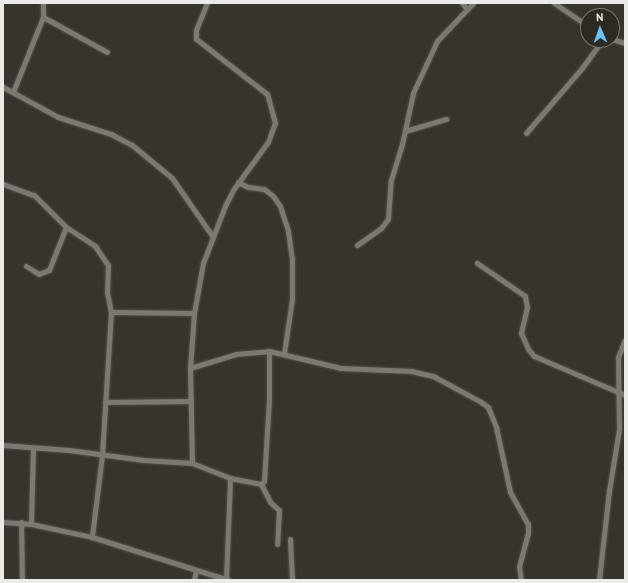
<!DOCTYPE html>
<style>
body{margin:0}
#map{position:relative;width:628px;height:583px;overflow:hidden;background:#36342d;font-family:"PT Sans",sans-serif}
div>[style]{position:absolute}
.roads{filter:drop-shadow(0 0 1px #53514b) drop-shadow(0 0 1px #53514b)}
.minor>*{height:5px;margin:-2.5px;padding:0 2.5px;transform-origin:2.5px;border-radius:2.5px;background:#7b7971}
span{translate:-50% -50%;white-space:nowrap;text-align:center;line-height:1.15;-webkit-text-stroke:3px #2c2a23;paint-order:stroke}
.frame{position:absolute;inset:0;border:4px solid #ebeae6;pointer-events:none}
.north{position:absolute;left:580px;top:8px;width:40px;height:40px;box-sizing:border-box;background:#2c2a23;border:1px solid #787771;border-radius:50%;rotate:358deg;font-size:11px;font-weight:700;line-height:16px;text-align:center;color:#ebeae6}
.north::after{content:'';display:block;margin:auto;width:14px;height:18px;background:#6ec2f3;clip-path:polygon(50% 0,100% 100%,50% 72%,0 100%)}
</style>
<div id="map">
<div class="roads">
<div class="minor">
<div style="left:462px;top:3px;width:8px;rotate:50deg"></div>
<div style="left:554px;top:3px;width:41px;rotate:34.1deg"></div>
<div style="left:43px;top:17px;width:73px;rotate:28.7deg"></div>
<div style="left:612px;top:39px;width:14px;rotate:17deg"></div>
<div style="left:3px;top:87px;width:63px;rotate:28.6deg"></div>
<div style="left:58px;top:117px;width:56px;rotate:17.8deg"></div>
<div style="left:111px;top:134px;width:24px;rotate:28deg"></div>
<div style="left:132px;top:145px;width:52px;rotate:39.5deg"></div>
<div style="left:172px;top:178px;width:72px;rotate:55.2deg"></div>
<div style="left:13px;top:92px;width:81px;rotate:-68.2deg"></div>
<div style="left:43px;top:17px;width:14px;rotate:-90deg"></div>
<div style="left:405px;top:131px;width:43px;rotate:-16.3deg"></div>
<div style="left:526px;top:133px;width:86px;rotate:-49.3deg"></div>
<div style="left:582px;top:68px;width:34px;rotate:-54deg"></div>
<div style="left:238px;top:182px;width:11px;rotate:27deg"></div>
<div style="left:248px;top:187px;width:16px;rotate:7deg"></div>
<div style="left:264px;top:189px;width:11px;rotate:38deg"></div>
<div style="left:273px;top:196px;width:12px;rotate:55deg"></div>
<div style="left:280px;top:206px;width:26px;rotate:72deg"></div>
<div style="left:288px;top:231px;width:27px;rotate:82deg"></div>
<div style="left:292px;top:258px;width:41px;rotate:90deg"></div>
<div style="left:292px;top:299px;width:55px;rotate:98.4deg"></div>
<div style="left:3px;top:184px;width:33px;rotate:20deg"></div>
<div style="left:34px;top:195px;width:45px;rotate:45deg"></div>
<div style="left:66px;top:227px;width:35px;rotate:33deg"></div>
<div style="left:95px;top:246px;width:23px;rotate:56deg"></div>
<div style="left:108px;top:265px;width:27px;rotate:92deg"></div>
<div style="left:107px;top:292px;width:20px;rotate:79deg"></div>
<div style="left:111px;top:312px;width:143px;rotate:93.6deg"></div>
<div style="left:102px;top:455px;width:83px;rotate:97deg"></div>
<div style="left:357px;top:245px;width:29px;rotate:-35deg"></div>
<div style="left:381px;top:228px;width:11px;rotate:-52deg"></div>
<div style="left:388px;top:219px;width:39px;rotate:-86deg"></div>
<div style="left:391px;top:180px;width:38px;rotate:-73deg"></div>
<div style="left:402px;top:144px;width:52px;rotate:-77.8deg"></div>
<div style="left:413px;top:93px;width:57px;rotate:-65.2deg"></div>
<div style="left:437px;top:41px;width:52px;rotate:-46.5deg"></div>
<div style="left:477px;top:263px;width:58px;rotate:34.5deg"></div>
<div style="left:525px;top:296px;width:11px;rotate:80deg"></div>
<div style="left:527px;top:307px;width:27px;rotate:103deg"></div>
<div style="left:521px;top:333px;width:17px;rotate:66deg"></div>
<div style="left:528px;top:349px;width:9px;rotate:49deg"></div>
<div style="left:534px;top:356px;width:99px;rotate:23.2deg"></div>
<div style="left:26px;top:266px;width:15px;rotate:32deg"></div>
<div style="left:39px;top:274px;width:11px;rotate:-22deg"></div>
<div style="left:49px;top:270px;width:46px;rotate:-68.4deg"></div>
<div style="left:111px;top:312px;width:83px;rotate:0.7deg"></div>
<div style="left:190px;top:368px;width:48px;rotate:-16.9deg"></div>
<div style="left:236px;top:354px;width:33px;rotate:-5deg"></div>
<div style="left:269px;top:351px;width:74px;rotate:13.3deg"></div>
<div style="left:341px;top:368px;width:70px;rotate:2.5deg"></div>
<div style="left:411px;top:371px;width:23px;rotate:13deg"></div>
<div style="left:433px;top:376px;width:55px;rotate:28.4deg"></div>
<div style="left:481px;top:402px;width:9px;rotate:36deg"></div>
<div style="left:488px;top:407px;width:22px;rotate:68deg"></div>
<div style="left:496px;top:427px;width:66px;rotate:77.8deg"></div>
<div style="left:510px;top:492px;width:37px;rotate:61deg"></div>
<div style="left:528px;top:524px;width:9px;rotate:90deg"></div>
<div style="left:528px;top:533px;width:34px;rotate:105deg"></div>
<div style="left:519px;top:566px;width:14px;rotate:82deg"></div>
<div style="left:105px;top:402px;width:86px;rotate:-0.7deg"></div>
<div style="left:3px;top:445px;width:66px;rotate:4.3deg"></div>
<div style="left:69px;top:450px;width:75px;rotate:7.7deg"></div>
<div style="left:143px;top:460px;width:49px;rotate:3.5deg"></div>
<div style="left:192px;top:463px;width:41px;rotate:21.5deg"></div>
<div style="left:230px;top:478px;width:32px;rotate:11deg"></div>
<div style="left:192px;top:463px;width:95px;rotate:-91.2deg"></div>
<div style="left:190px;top:368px;width:55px;rotate:-85.8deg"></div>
<div style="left:194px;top:313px;width:51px;rotate:-79.8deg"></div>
<div style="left:203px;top:263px;width:61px;rotate:-68.9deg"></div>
<div style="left:225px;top:206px;width:18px;rotate:-63deg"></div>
<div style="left:233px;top:190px;width:59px;rotate:-53.9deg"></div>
<div style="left:268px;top:142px;width:20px;rotate:-70deg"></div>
<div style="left:275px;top:123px;width:30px;rotate:-105deg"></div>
<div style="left:267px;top:94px;width:90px;rotate:-142.2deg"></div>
<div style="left:196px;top:39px;width:9px;rotate:-90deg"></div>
<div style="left:196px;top:30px;width:29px;rotate:-68deg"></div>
<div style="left:261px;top:484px;width:4px;rotate:-45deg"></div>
<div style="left:264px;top:481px;width:82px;rotate:-86.5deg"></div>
<div style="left:269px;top:399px;width:48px;rotate:-90deg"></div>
<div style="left:261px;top:484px;width:20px;rotate:63deg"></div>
<div style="left:270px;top:502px;width:12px;rotate:42deg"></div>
<div style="left:279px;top:510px;width:34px;rotate:93deg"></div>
<div style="left:3px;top:522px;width:28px;rotate:4deg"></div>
<div style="left:31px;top:524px;width:62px;rotate:12deg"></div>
<div style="left:92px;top:537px;width:143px;rotate:17.5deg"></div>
<div style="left:21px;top:522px;width:58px;rotate:89deg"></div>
<div style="left:31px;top:524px;width:76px;rotate:-88.5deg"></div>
<div style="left:290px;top:539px;width:41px;rotate:87.2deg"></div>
<div style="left:226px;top:579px;width:101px;rotate:-87.7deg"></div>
<div style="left:194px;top:580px;width:10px;rotate:-79deg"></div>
<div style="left:599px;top:580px;width:90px;rotate:-83.6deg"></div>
<div style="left:609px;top:491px;width:63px;rotate:-80.8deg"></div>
<div style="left:619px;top:429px;width:72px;rotate:-90.8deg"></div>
<div style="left:618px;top:357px;width:18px;rotate:-68deg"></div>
</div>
</div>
<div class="frame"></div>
<div class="north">N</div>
</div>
